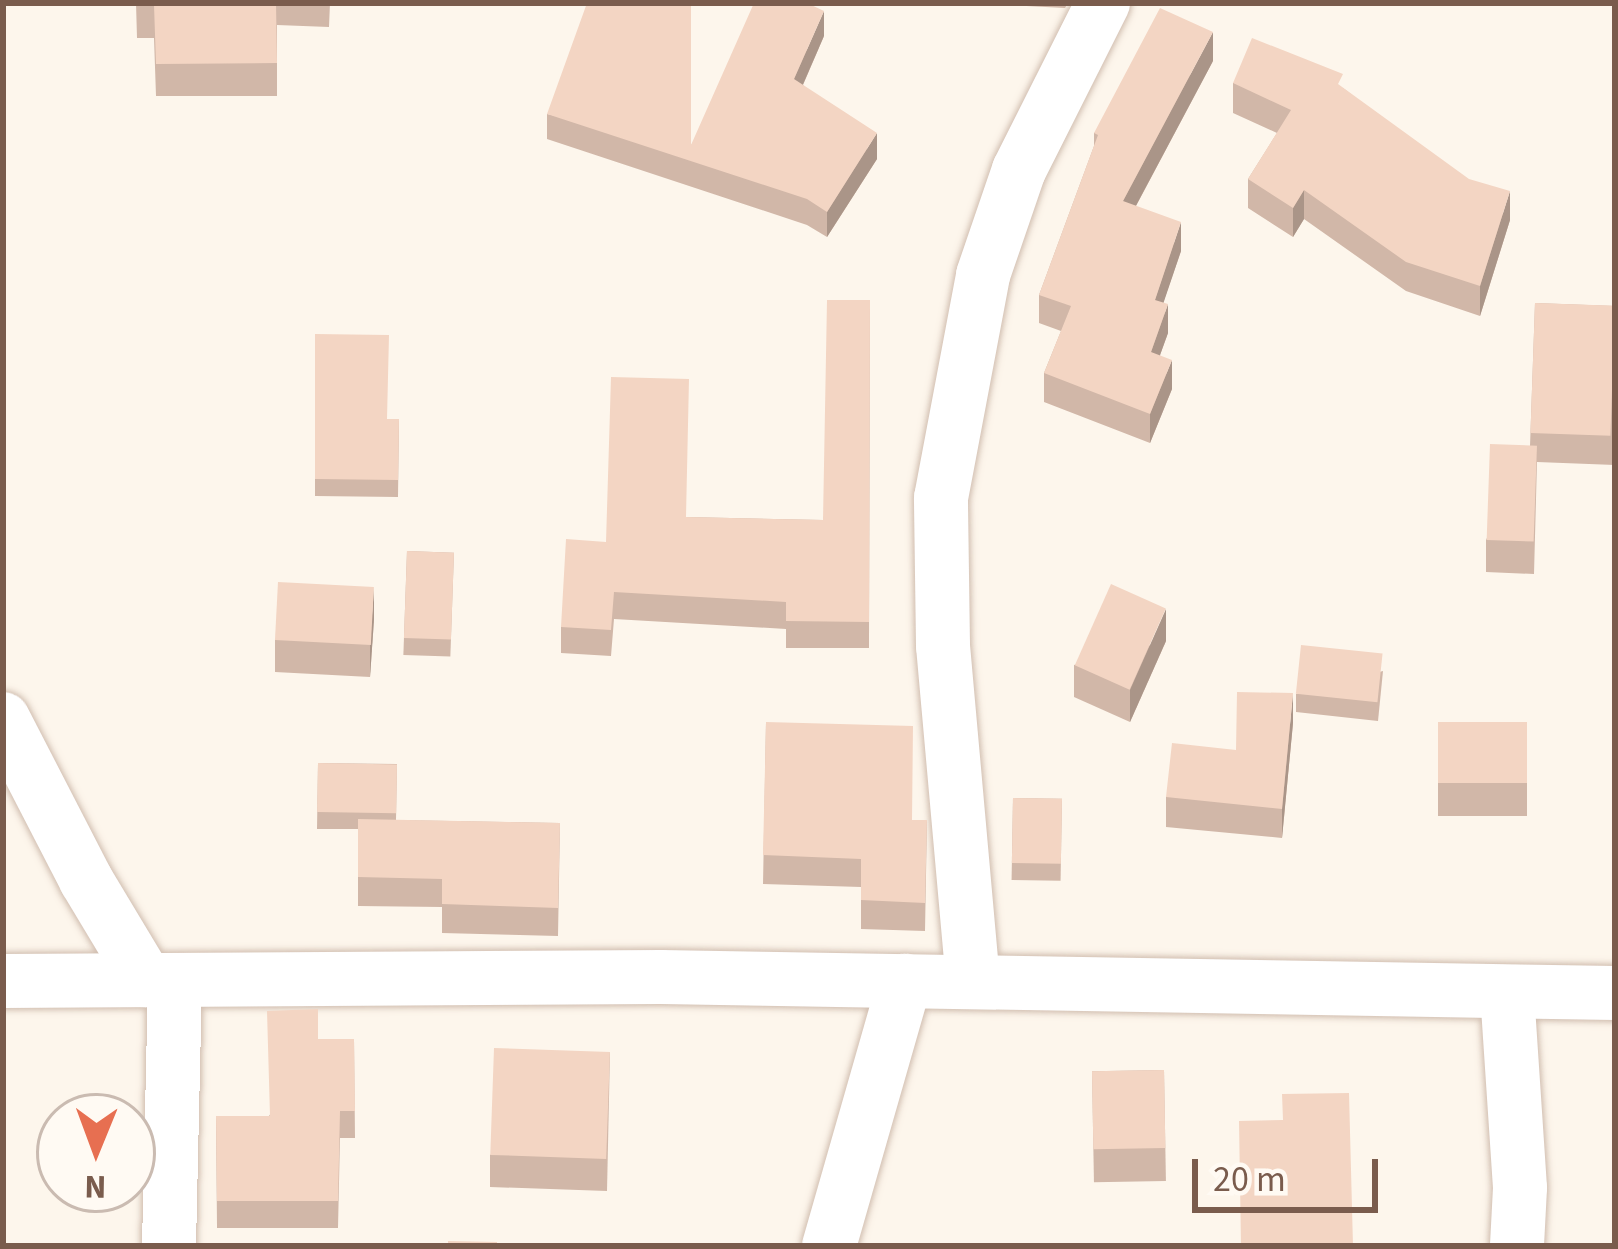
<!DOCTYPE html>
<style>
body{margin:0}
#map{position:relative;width:1618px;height:1249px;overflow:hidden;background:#fdf6ec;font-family:"Source Sans 3",sans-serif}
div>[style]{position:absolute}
.roads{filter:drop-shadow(0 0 3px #d1beb0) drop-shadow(0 0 3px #d1beb0)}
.minor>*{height:54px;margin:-27px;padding:0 27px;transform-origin:27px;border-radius:27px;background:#fff}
.wall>*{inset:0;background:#d1b7a8;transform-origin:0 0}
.shaded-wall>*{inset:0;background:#aa9588}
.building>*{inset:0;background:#f3d5c3;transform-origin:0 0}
span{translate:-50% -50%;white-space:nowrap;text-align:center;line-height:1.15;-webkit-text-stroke:10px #fffaf3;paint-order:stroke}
.frame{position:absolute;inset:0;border:6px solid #7a5c4d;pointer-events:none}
.north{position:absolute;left:36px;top:1093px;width:120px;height:120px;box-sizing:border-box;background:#fffaf3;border:3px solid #cabbb1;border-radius:50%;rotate:181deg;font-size:33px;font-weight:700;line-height:48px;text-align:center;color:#7a5c4d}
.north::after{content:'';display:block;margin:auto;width:42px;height:54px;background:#e76f51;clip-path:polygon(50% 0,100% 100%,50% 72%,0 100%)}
.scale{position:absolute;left:1192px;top:1159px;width:186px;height:54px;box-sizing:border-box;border:6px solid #7a5c4d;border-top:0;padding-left:15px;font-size:36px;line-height:42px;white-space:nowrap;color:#7a5c4d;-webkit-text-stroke:9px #fffaf3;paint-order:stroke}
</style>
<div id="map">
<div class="roads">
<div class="minor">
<div style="left:3px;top:719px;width:181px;rotate:62.7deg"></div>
<div style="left:86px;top:880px;width:117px;rotate:59deg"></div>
<div style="left:3px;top:981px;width:658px;rotate:-0.35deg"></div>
<div style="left:661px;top:977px;width:954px;rotate:0.96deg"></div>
<div style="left:973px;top:982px;width:337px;rotate:-95.1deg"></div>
<div style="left:943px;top:646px;width:148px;rotate:-90.8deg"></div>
<div style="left:941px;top:498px;width:227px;rotate:-79.3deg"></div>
<div style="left:983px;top:275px;width:111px;rotate:-71.1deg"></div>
<div style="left:1019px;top:170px;width:187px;rotate:-63.3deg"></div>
<div style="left:1507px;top:992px;width:196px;rotate:86.2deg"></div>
<div style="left:1520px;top:1188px;width:58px;rotate:93deg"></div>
<div style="left:169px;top:1246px;width:266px;rotate:-88.7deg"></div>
<div style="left:829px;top:1246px;width:276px;rotate:-74deg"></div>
</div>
</div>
<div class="wall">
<div style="clip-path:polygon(136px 3px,330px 3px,329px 27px,277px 25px,277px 96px,156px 96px,154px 38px,137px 38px)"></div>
<div style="clip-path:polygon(1007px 3px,1068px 3px,1065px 8px,1007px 5px)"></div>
<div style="clip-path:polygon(824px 36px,803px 85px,877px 159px,827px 237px,807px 225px,547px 139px,547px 114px,691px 145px)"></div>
<div style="clip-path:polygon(1213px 61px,1136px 206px,1181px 251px,1163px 303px,1168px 333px,1160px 355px,1172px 389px,1150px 443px,1044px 402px,1044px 373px,1061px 331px,1039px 323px,1039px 295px,1094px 146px,1094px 133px)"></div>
<div style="clip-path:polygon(1233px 83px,1343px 88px,1510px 220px,1480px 316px,1406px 291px,1304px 219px,1293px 237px,1248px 208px,1248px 179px,1277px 133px,1233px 113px)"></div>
<div style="clip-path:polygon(870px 300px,869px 648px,786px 648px,786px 629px,614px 619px,611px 656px,561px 653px,561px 627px,606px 542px,686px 517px,823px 520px)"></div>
<div style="clip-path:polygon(1535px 303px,1615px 306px,1615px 465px,1537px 462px,1534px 574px,1486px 572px,1486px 540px,1530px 446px)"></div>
<div style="clip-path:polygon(315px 334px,387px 419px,399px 419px,398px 497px,315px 496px)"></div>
<div style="left:407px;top:551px;width:47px;height:104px;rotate:2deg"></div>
<div style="clip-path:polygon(374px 619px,370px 677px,275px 672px,275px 640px)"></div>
<div style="clip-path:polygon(1166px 641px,1130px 722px,1074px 697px,1074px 665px)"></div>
<div style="clip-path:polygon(1383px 671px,1378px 721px,1296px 712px,1296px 694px)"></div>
<div style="clip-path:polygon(766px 722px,912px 820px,927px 820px,925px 931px,861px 929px,861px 887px,763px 884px)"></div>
<div style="left:1527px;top:722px;width:94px;height:89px;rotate:90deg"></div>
<div style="clip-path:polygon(1293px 723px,1282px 838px,1166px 827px,1166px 797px,1236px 750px)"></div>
<div style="clip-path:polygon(318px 763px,397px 764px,396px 820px,560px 823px,558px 936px,442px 933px,442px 907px,358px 906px,358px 829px,317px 829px)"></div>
<div style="left:1013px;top:798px;width:49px;height:82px;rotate:1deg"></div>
<div style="clip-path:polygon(318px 1039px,354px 1039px,355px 1138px,340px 1138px,338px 1228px,217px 1228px,216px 1116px,269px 1116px)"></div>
<div style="clip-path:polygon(610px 1052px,607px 1191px,490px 1187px,490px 1155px)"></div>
<div style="left:1164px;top:1070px;width:111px;height:72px;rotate:89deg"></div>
</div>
<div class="shaded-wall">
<div style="clip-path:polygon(824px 11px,824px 36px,794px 105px,794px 79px)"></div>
<div style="clip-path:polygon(1213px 32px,1213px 61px,1123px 230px,1123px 201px)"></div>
<div style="clip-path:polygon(877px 133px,877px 159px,827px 237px,827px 212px)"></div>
<div style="clip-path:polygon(1304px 190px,1304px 219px,1293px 237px,1293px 208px)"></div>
<div style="clip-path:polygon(1510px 191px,1510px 220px,1480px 316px,1480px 286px)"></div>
<div style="clip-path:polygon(1181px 222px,1181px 251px,1155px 328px,1155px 300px)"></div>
<div style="clip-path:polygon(1168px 304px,1168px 333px,1151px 380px,1151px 352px)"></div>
<div style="clip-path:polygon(1172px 360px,1172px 389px,1150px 443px,1150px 414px)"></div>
<div style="clip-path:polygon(374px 587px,374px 619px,370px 677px,370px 645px)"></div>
<div style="clip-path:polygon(1166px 609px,1166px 641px,1130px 722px,1130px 690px)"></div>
<div style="clip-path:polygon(1293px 693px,1293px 723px,1282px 838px,1282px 809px)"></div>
</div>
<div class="building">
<div style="clip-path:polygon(137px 3px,276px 3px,277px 63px,156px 64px,154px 5px,137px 6px)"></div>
<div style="clip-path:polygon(587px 3px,691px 3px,691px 145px,754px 3px,807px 3px,824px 11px,794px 79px,877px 133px,827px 212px,807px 199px,547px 114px)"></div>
<div style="clip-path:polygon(1160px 8px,1213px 32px,1123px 201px,1181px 222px,1155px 300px,1168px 304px,1151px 352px,1172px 360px,1150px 414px,1044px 373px,1071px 306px,1039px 295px,1098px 135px,1094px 133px)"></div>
<div style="clip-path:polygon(1252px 38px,1343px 74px,1338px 84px,1469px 179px,1510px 191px,1480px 286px,1406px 262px,1304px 190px,1293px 208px,1248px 179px,1291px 110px,1233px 83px)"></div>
<div style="clip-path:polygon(827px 300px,870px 300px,869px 622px,786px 621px,786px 602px,614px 592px,611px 630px,561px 627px,566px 539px,606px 542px,611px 377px,689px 379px,686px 517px,823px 520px)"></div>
<div style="left:1535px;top:303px;width:80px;height:130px;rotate:2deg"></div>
<div style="clip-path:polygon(315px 334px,389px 335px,387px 419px,399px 419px,398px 480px,315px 479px)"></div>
<div style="left:1490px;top:444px;width:47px;height:96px;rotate:2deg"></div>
<div style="left:407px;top:551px;width:47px;height:87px;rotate:2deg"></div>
<div style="left:278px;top:582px;width:96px;height:58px;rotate:3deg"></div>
<div style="left:1111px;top:584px;width:60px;height:89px;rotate:24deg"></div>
<div style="left:1301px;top:645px;width:82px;height:49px;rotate:6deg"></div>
<div style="clip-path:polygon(1237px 692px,1293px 693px,1282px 809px,1166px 797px,1172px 743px,1236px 750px)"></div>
<div style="clip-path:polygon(766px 722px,913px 726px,912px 820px,927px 820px,925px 903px,861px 900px,861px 859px,763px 855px)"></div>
<div style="left:1527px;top:722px;width:61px;height:89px;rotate:90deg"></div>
<div style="left:318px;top:763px;width:79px;height:49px;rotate:1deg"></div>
<div style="left:1013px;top:798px;width:49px;height:65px;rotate:1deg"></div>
<div style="clip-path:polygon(358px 819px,560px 823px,558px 908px,442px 904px,442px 879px,358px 877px)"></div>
<div style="clip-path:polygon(318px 1009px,318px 1039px,354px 1039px,355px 1111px,340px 1111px,338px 1201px,217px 1201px,216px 1116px,270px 1116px,267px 1011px)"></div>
<div style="left:494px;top:1048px;width:116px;height:107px;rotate:2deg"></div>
<div style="left:1164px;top:1070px;width:78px;height:72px;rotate:89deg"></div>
<div style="clip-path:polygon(1349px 1093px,1353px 1246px,1241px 1246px,1239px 1121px,1283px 1120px,1282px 1094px)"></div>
<div style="clip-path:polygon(448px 1241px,497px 1242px,497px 1246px,448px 1246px)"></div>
</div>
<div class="frame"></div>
<div class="north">N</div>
<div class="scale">20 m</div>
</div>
